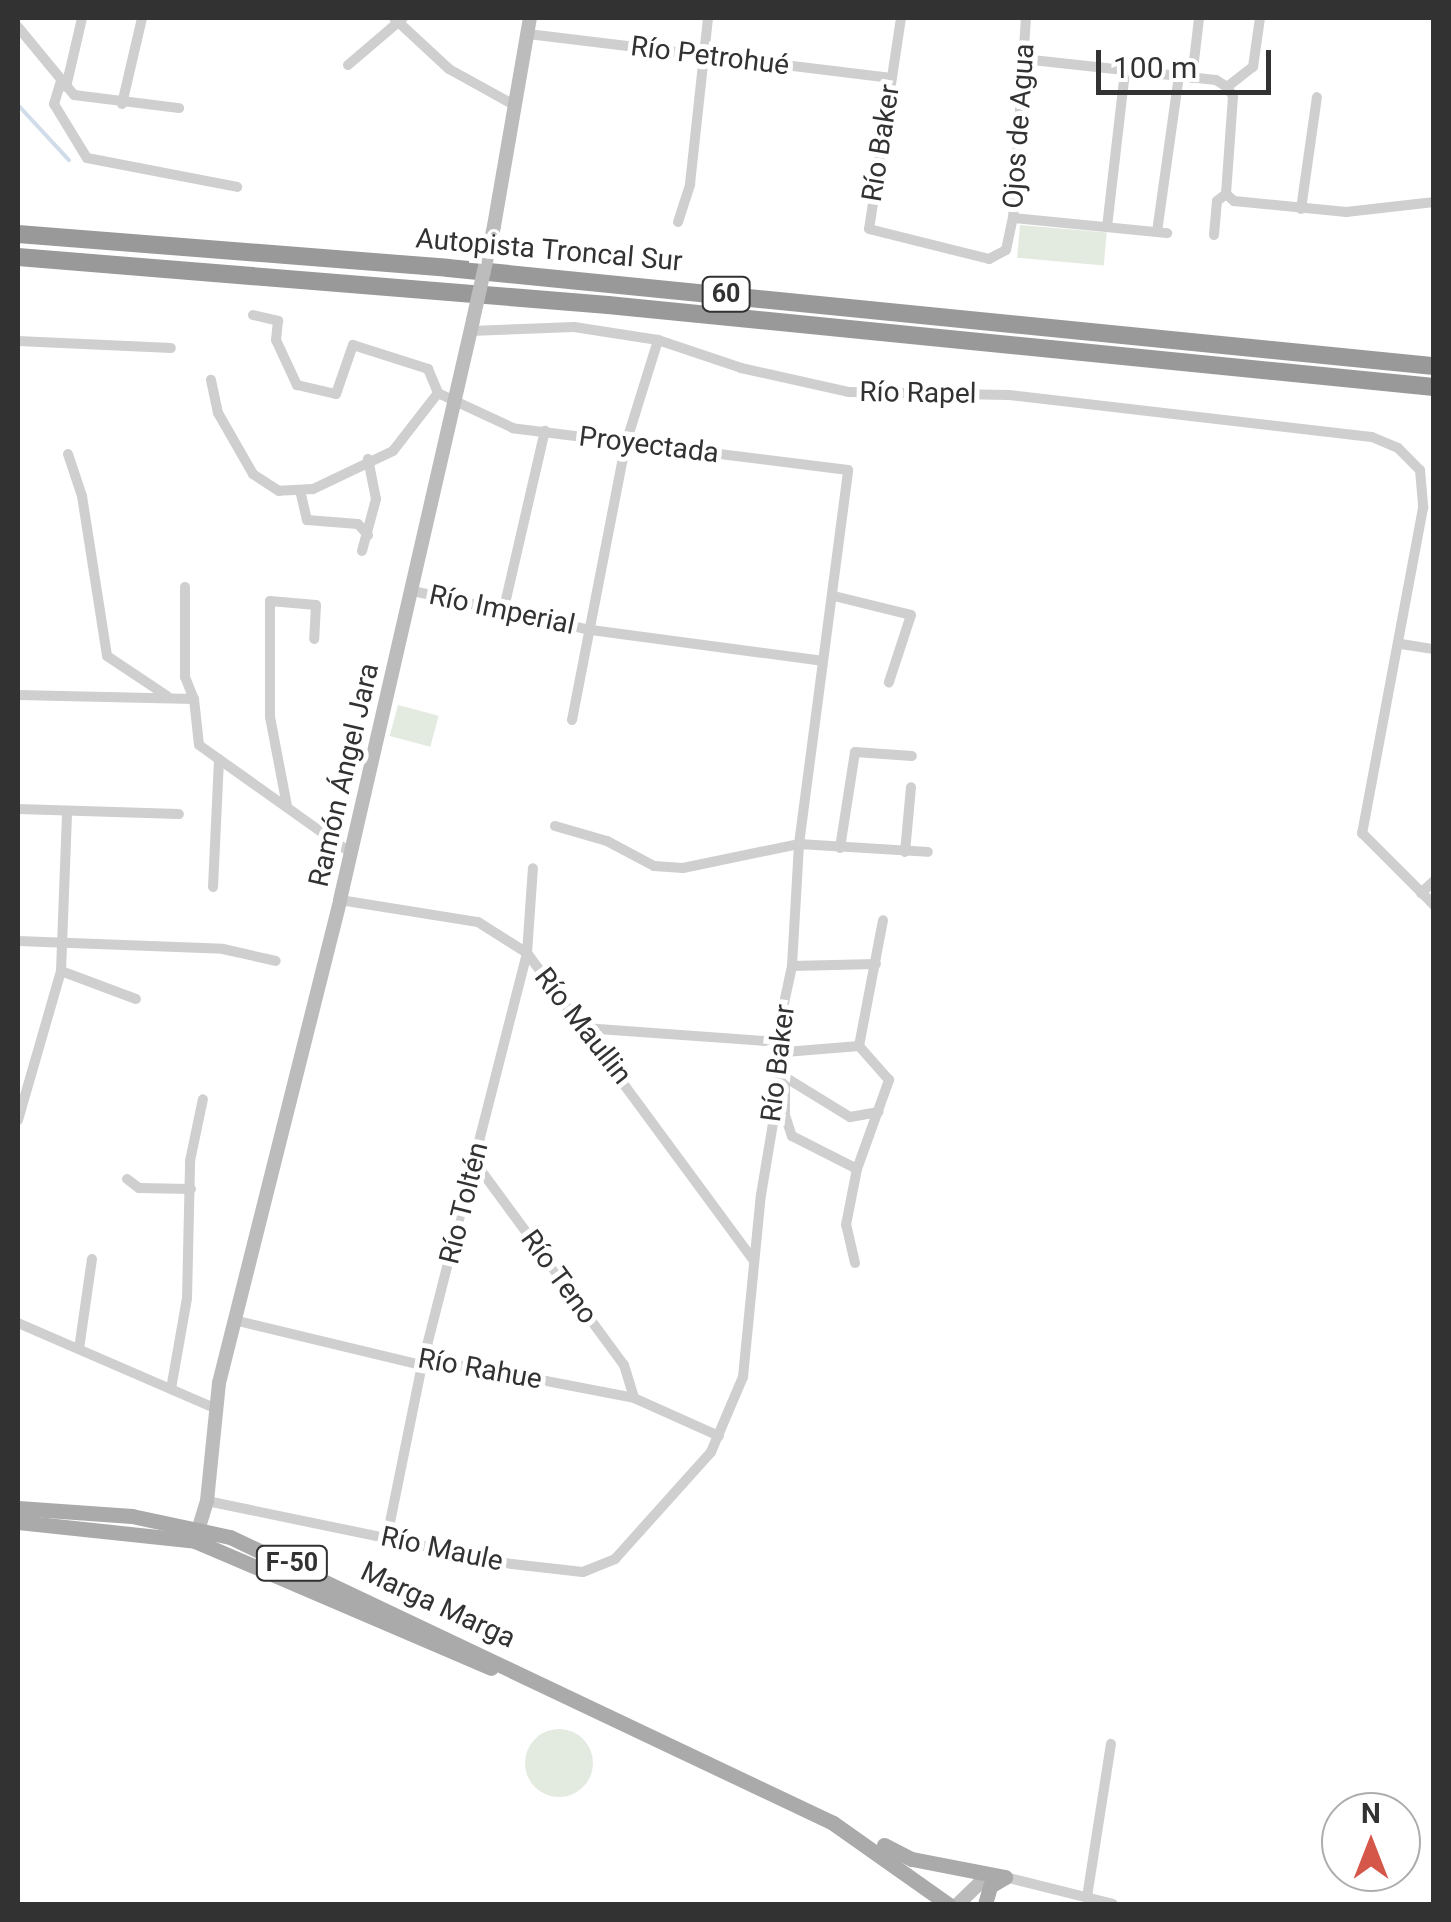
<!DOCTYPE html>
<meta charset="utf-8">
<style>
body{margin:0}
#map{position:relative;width:1451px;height:1922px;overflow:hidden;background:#fff;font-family:Roboto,sans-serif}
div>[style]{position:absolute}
.green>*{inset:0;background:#e3eadf;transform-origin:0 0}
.round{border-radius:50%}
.stream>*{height:4px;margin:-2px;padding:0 2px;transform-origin:2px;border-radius:2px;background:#d0dcea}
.street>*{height:10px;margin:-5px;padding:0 5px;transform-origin:5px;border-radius:5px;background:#cfcfcf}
.secondary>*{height:14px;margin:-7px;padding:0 7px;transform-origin:7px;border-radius:7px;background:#bcbcbc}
.primary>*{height:15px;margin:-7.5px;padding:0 7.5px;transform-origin:7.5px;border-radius:7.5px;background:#aaa}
.highway>*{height:18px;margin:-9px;padding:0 9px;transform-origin:9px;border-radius:9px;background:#999}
.secondary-bridge>*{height:14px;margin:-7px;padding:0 7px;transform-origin:7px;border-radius:7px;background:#bcbcbc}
span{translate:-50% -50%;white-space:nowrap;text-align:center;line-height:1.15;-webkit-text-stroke:10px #fff;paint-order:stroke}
.shield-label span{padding:2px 8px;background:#fff;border:2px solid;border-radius:8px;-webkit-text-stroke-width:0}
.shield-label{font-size:25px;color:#323232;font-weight:700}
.street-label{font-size:28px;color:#323232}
.frame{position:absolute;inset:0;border:20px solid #323232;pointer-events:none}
.north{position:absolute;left:1321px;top:1792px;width:100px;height:100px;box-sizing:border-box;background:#fff;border:2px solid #adadad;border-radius:50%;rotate:0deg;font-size:28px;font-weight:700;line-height:40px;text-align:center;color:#323232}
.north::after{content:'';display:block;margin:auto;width:35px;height:45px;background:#d45749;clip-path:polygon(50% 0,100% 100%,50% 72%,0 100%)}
.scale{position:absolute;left:1096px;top:50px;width:175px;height:45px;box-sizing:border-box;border:5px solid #323232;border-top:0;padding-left:12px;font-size:30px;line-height:35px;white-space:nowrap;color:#323232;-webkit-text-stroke:8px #fff;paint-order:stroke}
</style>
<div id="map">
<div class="green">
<div style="left:1020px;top:225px;width:87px;height:33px;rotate:5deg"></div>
<div style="left:398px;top:705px;width:42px;height:32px;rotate:15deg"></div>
<div class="round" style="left:525px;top:1729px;width:68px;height:68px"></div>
</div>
<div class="stream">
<div style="left:18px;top:105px;width:75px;rotate:47.2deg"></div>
</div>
<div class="street">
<div style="left:394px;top:18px;width:75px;rotate:42.8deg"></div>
<div style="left:449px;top:69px;width:74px;rotate:29deg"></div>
<div style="left:901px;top:18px;width:213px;rotate:98.6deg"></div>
<div style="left:869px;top:229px;width:124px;rotate:14deg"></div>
<div style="left:989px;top:259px;width:19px;rotate:-28deg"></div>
<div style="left:1006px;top:250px;width:33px;rotate:-78deg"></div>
<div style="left:1013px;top:218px;width:200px;rotate:-86.3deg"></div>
<div style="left:18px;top:27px;width:88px;rotate:50.5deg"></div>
<div style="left:74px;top:95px;width:106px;rotate:7.1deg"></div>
<div style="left:528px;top:34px;width:366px;rotate:6.9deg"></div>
<div style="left:1023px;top:59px;width:194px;rotate:6.2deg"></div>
<div style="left:1216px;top:80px;width:13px;rotate:32deg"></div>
<div style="left:348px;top:65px;width:72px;rotate:-40.5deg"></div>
<div style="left:1192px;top:78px;width:60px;rotate:-83.3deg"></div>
<div style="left:61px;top:81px;width:24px;rotate:107deg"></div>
<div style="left:54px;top:104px;width:63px;rotate:58.6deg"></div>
<div style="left:87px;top:158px;width:153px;rotate:10.9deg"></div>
<div style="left:66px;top:87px;width:71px;rotate:-76.9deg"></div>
<div style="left:1227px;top:87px;width:33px;rotate:-38deg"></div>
<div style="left:1253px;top:67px;width:49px;rotate:-81.9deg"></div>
<div style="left:122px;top:104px;width:88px;rotate:-76.9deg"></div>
<div style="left:1226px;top:194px;width:11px;rotate:41deg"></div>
<div style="left:1234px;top:201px;width:113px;rotate:5.6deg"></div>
<div style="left:1346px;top:212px;width:89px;rotate:-6.5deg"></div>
<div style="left:1226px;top:194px;width:98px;rotate:-85.9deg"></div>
<div style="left:1233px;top:96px;width:11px;rotate:-124deg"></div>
<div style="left:1301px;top:209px;width:113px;rotate:-81.9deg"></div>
<div style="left:1013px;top:218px;width:155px;rotate:5.6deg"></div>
<div style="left:678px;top:222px;width:40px;rotate:-72deg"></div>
<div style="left:690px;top:184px;width:167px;rotate:-83.8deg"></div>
<div style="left:1107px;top:227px;width:157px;rotate:-83.4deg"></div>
<div style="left:1157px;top:232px;width:158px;rotate:-82deg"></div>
<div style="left:1214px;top:235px;width:34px;rotate:-85deg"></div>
<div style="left:1217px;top:201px;width:11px;rotate:-38deg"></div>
<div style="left:253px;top:315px;width:26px;rotate:13deg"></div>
<div style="left:278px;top:321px;width:19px;rotate:96deg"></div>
<div style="left:276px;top:340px;width:50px;rotate:65deg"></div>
<div style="left:297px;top:385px;width:40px;rotate:13deg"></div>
<div style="left:336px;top:394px;width:52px;rotate:-70.9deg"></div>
<div style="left:353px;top:345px;width:79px;rotate:17.7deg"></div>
<div style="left:428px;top:369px;width:26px;rotate:67deg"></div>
<div style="left:470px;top:331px;width:104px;rotate:-2.2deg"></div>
<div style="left:574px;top:327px;width:85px;rotate:8.8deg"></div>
<div style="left:658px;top:340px;width:88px;rotate:18.6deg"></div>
<div style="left:741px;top:368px;width:111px;rotate:12.5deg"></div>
<div style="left:849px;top:392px;width:160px;rotate:1.1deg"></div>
<div style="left:1009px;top:395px;width:365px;rotate:6.6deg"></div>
<div style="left:1372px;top:437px;width:28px;rotate:23deg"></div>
<div style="left:1398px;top:448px;width:31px;rotate:45deg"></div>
<div style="left:1420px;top:470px;width:38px;rotate:85deg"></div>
<div style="left:1423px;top:508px;width:331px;rotate:100.6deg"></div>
<div style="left:1362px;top:833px;width:102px;rotate:45deg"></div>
<div style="left:18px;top:341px;width:153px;rotate:2.6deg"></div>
<div style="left:68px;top:454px;width:44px;rotate:71.6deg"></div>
<div style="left:82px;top:496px;width:162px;rotate:81.1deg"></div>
<div style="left:107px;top:656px;width:72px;rotate:33.7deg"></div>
<div style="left:300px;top:490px;width:31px;rotate:77deg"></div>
<div style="left:307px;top:520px;width:51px;rotate:4.5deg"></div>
<div style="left:358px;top:524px;width:15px;rotate:48deg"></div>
<div style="left:362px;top:551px;width:54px;rotate:-74.9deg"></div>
<div style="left:376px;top:499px;width:41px;rotate:-101.3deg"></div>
<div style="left:185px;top:587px;width:90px;rotate:90deg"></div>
<div style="left:185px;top:677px;width:24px;rotate:68deg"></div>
<div style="left:413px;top:591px;width:182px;rotate:12.4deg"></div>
<div style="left:591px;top:630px;width:233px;rotate:7.6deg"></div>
<div style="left:834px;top:596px;width:79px;rotate:13.9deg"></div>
<div style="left:911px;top:615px;width:71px;rotate:108.2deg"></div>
<div style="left:504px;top:608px;width:182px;rotate:-77deg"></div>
<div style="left:1401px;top:644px;width:33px;rotate:9deg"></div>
<div style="left:18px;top:695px;width:176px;rotate:1.3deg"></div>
<div style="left:194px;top:699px;width:46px;rotate:83.8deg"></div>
<div style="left:199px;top:745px;width:186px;rotate:35.4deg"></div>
<div style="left:572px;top:720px;width:282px;rotate:-79deg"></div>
<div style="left:626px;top:443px;width:108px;rotate:-72.7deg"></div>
<div style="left:287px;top:806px;width:91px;rotate:-100.8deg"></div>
<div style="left:270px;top:717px;width:116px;rotate:-90deg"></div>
<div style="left:270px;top:601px;width:46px;rotate:5deg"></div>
<div style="left:316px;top:605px;width:34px;rotate:93deg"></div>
<div style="left:18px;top:809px;width:161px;rotate:1.8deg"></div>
<div style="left:555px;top:826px;width:54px;rotate:16.1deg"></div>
<div style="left:607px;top:841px;width:53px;rotate:28deg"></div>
<div style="left:654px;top:866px;width:29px;rotate:4deg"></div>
<div style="left:683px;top:868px;width:118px;rotate:-11.7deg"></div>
<div style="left:799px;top:844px;width:129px;rotate:3.5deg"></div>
<div style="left:840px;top:848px;width:97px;rotate:-81.1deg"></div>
<div style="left:855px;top:752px;width:57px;rotate:4deg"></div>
<div style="left:905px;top:852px;width:65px;rotate:-84.7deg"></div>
<div style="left:213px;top:887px;width:128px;rotate:-87.3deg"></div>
<div style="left:1421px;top:893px;width:18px;rotate:-43deg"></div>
<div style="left:340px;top:900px;width:140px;rotate:9.1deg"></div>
<div style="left:478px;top:922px;width:58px;rotate:32.3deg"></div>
<div style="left:527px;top:953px;width:380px;rotate:53.6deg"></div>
<div style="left:18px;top:941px;width:205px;rotate:2.2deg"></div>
<div style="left:223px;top:949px;width:54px;rotate:12.8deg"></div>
<div style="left:792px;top:966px;width:84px;rotate:-1.4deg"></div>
<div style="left:61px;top:971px;width:80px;rotate:20.5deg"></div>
<div style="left:584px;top:1028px;width:180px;rotate:4.1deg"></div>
<div style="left:764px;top:1041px;width:14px;rotate:-21deg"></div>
<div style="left:859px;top:1046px;width:128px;rotate:-79.2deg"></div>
<div style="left:788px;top:1079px;width:73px;rotate:31.5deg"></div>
<div style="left:850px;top:1117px;width:29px;rotate:-10deg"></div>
<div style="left:18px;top:1120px;width:155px;rotate:-73.9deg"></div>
<div style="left:61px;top:971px;width:158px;rotate:-87.8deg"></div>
<div style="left:474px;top:1161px;width:253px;rotate:53.7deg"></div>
<div style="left:624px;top:1365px;width:34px;rotate:73deg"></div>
<div style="left:127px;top:1179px;width:15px;rotate:37deg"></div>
<div style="left:139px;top:1188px;width:52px;rotate:1.1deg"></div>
<div style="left:855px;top:1263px;width:39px;rotate:-103deg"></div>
<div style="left:846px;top:1225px;width:57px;rotate:-78.9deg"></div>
<div style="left:857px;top:1169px;width:95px;rotate:-70.2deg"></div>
<div style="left:889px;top:1080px;width:45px;rotate:-131.4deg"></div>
<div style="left:859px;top:1046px;width:74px;rotate:175.4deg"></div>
<div style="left:785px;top:1052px;width:63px;rotate:90deg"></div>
<div style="left:785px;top:1115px;width:22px;rotate:72deg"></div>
<div style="left:792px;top:1136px;width:73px;rotate:26.9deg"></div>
<div style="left:234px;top:1320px;width:193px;rotate:13.5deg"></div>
<div style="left:422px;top:1365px;width:46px;rotate:1.2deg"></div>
<div style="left:468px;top:1366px;width:169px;rotate:10.9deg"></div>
<div style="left:634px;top:1398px;width:93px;rotate:24.1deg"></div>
<div style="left:18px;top:1323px;width:214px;rotate:23.4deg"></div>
<div style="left:79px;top:1349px;width:91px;rotate:-81.8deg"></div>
<div style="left:171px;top:1389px;width:92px;rotate:-80deg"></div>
<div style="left:187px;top:1298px;width:137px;rotate:-88.7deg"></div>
<div style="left:190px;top:1161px;width:63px;rotate:-78.2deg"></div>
<div style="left:207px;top:1501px;width:311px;rotate:11.7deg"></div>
<div style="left:512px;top:1564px;width:71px;rotate:6.4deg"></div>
<div style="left:583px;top:1572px;width:35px;rotate:-22deg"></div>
<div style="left:615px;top:1559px;width:144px;rotate:-48.1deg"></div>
<div style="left:711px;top:1452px;width:82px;rotate:-66.9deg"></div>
<div style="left:743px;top:1377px;width:183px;rotate:-84.4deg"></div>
<div style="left:761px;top:1195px;width:145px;rotate:-80.5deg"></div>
<div style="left:785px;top:1052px;width:18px;rotate:-117deg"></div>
<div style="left:777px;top:1036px;width:72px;rotate:-77.9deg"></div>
<div style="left:792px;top:966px;width:122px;rotate:-86.7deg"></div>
<div style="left:799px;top:844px;width:377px;rotate:-82.5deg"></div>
<div style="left:848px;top:470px;width:338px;rotate:-172.9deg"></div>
<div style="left:513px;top:428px;width:83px;rotate:-155deg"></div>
<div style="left:438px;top:393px;width:73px;rotate:127.8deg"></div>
<div style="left:393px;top:451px;width:89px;rotate:154.6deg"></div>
<div style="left:313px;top:489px;width:34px;rotate:177deg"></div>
<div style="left:279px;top:491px;width:31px;rotate:-147deg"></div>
<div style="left:253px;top:474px;width:70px;rotate:-119.8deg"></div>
<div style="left:218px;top:413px;width:34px;rotate:-102deg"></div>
<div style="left:387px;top:1537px;width:176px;rotate:-78.5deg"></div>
<div style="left:422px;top:1365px;width:425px;rotate:-75.7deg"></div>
<div style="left:527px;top:953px;width:85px;rotate:-86deg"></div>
<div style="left:1005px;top:1877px;width:111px;rotate:14deg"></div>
<div style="left:1087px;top:1897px;width:155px;rotate:-81.1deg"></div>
</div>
<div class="secondary">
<div style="left:494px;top:226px;width:211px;rotate:-80.2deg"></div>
<div style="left:196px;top:1537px;width:38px;rotate:-73deg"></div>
<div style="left:207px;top:1501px;width:119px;rotate:-84.2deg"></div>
<div style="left:219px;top:1383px;width:498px;rotate:-75.9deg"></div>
<div style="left:340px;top:900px;width:595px;rotate:-77.08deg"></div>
<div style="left:958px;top:1904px;width:36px;rotate:-44deg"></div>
<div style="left:984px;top:1879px;width:13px;rotate:-4deg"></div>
</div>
<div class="primary">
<div style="left:18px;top:1508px;width:114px;rotate:4deg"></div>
<div style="left:132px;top:1516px;width:100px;rotate:12.1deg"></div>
<div style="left:230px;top:1537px;width:667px;rotate:25.37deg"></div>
<div style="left:833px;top:1823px;width:141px;rotate:35.2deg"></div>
<div style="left:18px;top:1522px;width:178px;rotate:6.1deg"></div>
<div style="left:195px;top:1541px;width:322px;rotate:23.2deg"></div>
<div style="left:884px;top:1845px;width:31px;rotate:27deg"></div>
<div style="left:912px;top:1859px;width:95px;rotate:11deg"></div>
<div style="left:985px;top:1904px;width:19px;rotate:-74deg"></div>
<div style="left:990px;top:1886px;width:17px;rotate:-31deg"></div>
</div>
<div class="highway">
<div style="left:18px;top:234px;width:431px;rotate:4.5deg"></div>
<div style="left:448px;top:268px;width:991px;rotate:5.68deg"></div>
<div style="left:18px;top:257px;width:592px;rotate:4.65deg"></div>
<div style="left:608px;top:305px;width:830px;rotate:5.67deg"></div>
</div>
<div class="secondary-bridge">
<div style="left:473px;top:320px;width:96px;rotate:-77.4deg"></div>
</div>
<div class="shield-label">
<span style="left:726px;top:294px">60</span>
<span style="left:292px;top:1563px">F-50</span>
</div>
<div class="street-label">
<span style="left:710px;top:56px;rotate:7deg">Río Petrohué</span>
<span style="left:1019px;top:126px;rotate:-86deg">Ojos de Agua</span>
<span style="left:881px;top:143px;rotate:-81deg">Río Baker</span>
<span style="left:549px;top:250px;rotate:5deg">Autopista Troncal Sur</span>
<span style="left:918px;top:393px;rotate:1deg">Río Rapel</span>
<span style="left:649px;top:445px;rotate:7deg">Proyectada</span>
<span style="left:502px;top:610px;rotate:12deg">Río Imperial</span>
<span style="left:344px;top:775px;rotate:-77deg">Ramón Ángel Jara</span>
<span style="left:583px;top:1026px;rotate:52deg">Río Maullin</span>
<span style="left:778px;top:1063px;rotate:-83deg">Río Baker</span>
<span style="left:464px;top:1203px;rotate:-76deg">Río Toltén</span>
<span style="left:559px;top:1277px;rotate:54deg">Río Teno</span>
<span style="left:480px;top:1369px;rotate:10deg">Río Rahue</span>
<span style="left:442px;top:1549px;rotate:12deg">Río Maule</span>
<span style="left:438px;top:1605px;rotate:25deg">Marga Marga</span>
</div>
<div class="frame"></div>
<div class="north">N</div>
<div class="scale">100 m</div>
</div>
